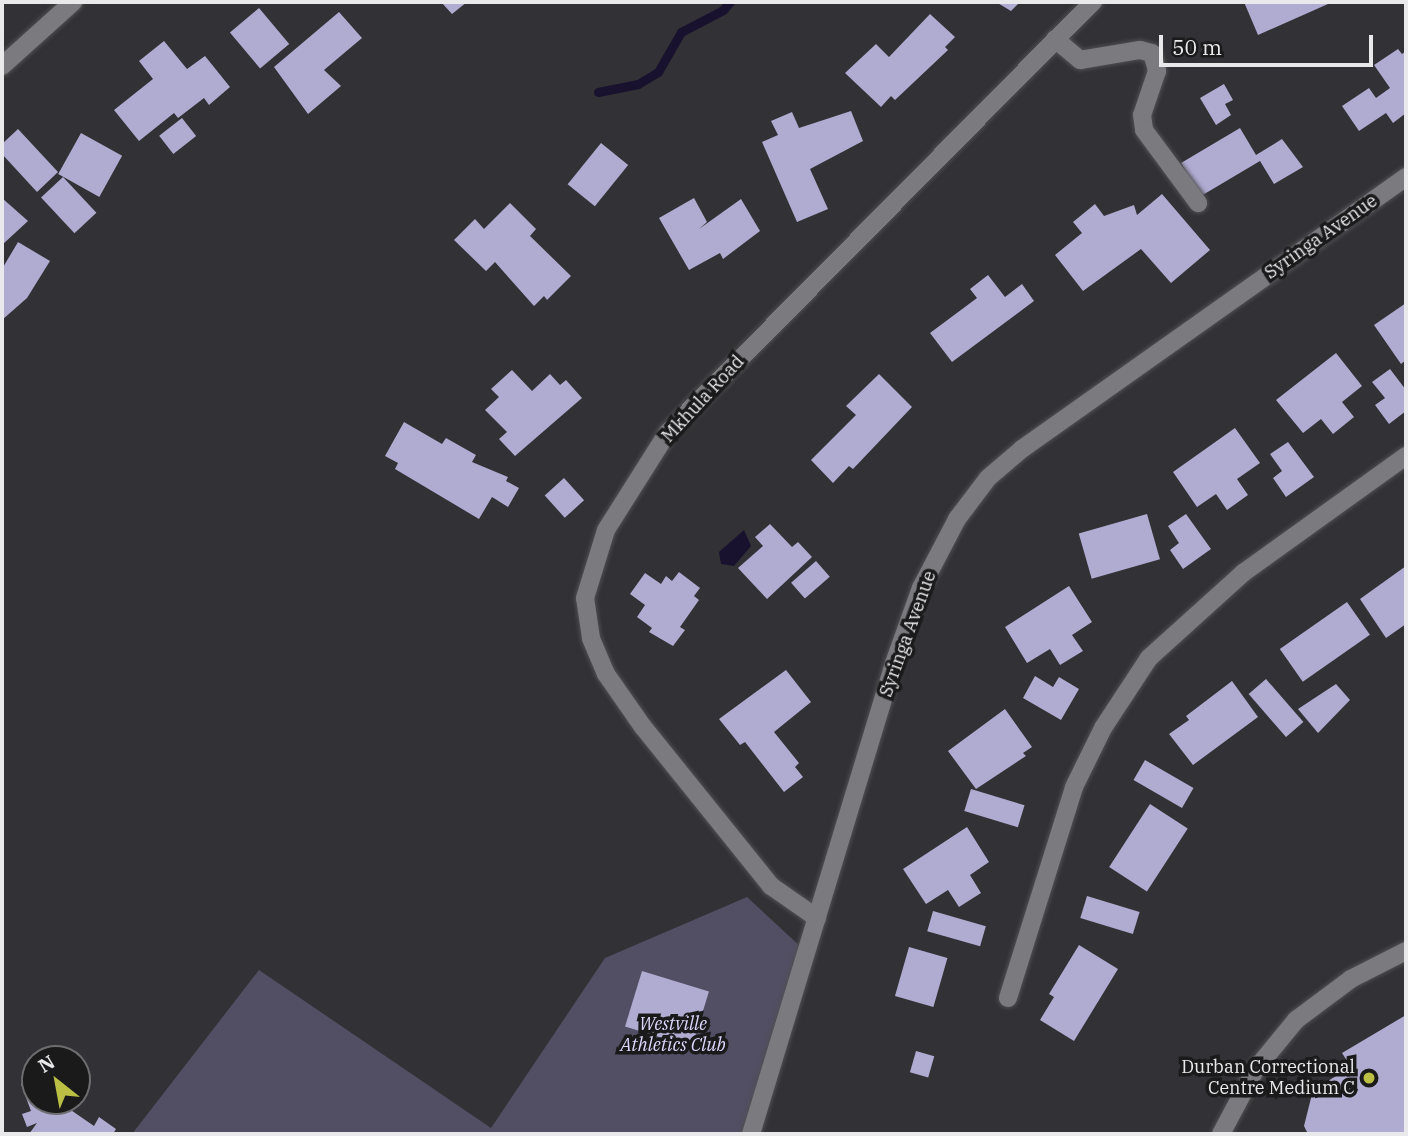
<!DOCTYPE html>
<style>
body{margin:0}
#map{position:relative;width:1408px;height:1136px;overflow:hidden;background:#323135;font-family:"IBM Plex Serif",serif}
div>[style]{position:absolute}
.green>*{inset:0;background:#524f64}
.water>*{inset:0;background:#19122f}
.stream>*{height:9px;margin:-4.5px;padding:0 4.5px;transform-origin:4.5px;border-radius:4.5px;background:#19122f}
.building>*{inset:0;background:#b0abd1;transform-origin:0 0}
.roads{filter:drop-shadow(0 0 2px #504f53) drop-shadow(0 0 2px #504f53)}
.minor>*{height:18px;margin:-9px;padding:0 9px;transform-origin:9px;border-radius:9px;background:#7b7a7f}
.tertiary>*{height:18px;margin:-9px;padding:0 9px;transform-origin:9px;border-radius:9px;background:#7b7a7f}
.dots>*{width:19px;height:19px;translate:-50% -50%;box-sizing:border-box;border:4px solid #1a1a1b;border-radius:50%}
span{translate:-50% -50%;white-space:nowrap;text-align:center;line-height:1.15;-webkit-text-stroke:7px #1a1a1b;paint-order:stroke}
.street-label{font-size:18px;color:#e9e8eb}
.park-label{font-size:18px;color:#dcd7fc;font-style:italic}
.poi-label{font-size:18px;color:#e9e8eb}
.right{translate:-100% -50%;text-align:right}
.frame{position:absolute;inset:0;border:4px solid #e9e8eb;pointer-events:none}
.north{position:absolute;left:21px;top:1045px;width:70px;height:70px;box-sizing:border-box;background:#1a1a1b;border:2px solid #6d6c6e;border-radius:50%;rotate:329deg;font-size:19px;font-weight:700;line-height:28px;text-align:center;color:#e9e8eb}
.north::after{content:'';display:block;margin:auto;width:24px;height:32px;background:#bbc044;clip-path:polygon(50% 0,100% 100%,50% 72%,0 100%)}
.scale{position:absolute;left:1159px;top:35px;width:214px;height:32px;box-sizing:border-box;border:4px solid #e9e8eb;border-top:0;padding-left:9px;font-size:21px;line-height:24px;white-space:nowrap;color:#e9e8eb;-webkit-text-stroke:5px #1a1a1b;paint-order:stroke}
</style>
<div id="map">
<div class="green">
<div style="clip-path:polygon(747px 897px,802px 948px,746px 1134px,132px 1134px,259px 970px,491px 1128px,605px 958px)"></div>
</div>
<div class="water">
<div style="clip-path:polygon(744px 530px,751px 546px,734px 566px,721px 564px,719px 552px)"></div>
</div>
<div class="stream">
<div style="left:598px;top:92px;width:41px;rotate:-11.3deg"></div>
<div style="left:638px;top:84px;width:23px;rotate:-31deg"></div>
<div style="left:658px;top:72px;width:46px;rotate:-60.1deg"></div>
<div style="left:681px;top:32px;width:47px;rotate:-27.6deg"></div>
<div style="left:723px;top:10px;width:11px;rotate:-49deg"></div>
</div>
<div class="building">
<div style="clip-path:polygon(441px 2px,467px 2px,452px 14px)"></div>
<div style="clip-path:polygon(996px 2px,1020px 2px,1011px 11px)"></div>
<div style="clip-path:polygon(1244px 2px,1328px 2px,1328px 4px,1258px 35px)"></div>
<div style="left:259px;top:8px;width:47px;height:38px;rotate:50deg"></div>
<div style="clip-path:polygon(339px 12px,362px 38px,324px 70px,341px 86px,308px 114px,274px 67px)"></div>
<div style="clip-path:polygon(930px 14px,955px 37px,945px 47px,948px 50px,895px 100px,891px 96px,881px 107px,845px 73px,876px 44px,889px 57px)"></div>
<div style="clip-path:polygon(164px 41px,187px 69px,205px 56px,230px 87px,209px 105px,204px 98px,178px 118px,174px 113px,139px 141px,114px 110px,153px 79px,139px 61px)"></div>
<div style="clip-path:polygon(1398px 49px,1402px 54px,1406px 51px,1406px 113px,1393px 123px,1386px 113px,1359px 131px,1342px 106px,1369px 88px,1376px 98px,1390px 88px,1374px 65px)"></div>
<div style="clip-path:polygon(1224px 84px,1233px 100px,1225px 104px,1231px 115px,1216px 125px,1200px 98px)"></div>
<div style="clip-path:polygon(851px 111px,863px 141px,810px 169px,828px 209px,797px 222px,762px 142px,778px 135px,771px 121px,792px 112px,799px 128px)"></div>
<div style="left:182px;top:118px;width:23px;height:29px;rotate:52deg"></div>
<div style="clip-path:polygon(1240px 128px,1256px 155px,1282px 139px,1303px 167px,1274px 184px,1260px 161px,1201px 196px,1181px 163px)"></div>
<div style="clip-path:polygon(18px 129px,58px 172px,37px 192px,2px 154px,2px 144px)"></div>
<div style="left:81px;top:133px;width:47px;height:47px;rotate:29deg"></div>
<div style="left:601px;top:143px;width:35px;height:53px;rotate:39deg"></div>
<div style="left:63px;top:177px;width:49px;height:30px;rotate:47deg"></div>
<div style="clip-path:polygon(1162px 194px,1210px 250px,1171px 283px,1141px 249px,1083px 291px,1055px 255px,1082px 233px,1073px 222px,1095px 204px,1104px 216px,1134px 205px,1137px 215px)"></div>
<div style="clip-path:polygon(2px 198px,28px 221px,2px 245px)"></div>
<div style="clip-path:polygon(694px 198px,707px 222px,699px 229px,741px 199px,760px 231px,723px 259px,720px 253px,689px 270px,659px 218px)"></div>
<div style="clip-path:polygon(510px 203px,536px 229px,530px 236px,571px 276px,547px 300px,544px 296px,534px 306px,495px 262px,486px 271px,454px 240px,475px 219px,484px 229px)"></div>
<div style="clip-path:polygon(18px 242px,50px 261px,27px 298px,2px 320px,2px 269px)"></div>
<div style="clip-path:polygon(988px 275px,1005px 297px,1022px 284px,1034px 301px,952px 362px,930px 333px,977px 298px,970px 289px)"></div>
<div style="clip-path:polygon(1406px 303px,1406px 360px,1401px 364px,1374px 325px)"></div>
<div style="clip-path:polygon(1336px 353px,1362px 386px,1342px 402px,1354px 417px,1333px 434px,1321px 419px,1303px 433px,1276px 400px)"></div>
<div style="clip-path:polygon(1390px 369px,1406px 390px,1406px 411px,1389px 424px,1375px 405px,1385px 398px,1372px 382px)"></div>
<div style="clip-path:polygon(512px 370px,532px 391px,550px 374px,560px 385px,566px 380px,582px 398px,515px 456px,499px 439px,507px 432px,485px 410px,499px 397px,491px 389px)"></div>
<div style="clip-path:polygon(879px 374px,912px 407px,853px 469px,849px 466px,833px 483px,811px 460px,856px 415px,846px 406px)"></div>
<div style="clip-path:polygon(404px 422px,442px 444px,446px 438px,476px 455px,472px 462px,508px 477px,506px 481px,519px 488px,508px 507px,492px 497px,479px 519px,395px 469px,398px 463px,385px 456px)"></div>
<div style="clip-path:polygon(1235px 428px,1260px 463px,1237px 479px,1248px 495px,1227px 510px,1216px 494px,1197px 507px,1173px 472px)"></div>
<div style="clip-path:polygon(1288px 442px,1314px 477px,1286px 497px,1273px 478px,1282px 471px,1270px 454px)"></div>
<div style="left:564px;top:478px;width:30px;height:26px;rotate:48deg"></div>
<div style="left:1147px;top:514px;width:47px;height:71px;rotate:74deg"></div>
<div style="clip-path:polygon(1186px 514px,1211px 549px,1183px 569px,1170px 550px,1179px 543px,1168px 526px)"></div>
<div style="clip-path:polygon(770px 524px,792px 547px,798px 542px,812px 557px,767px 599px,738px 568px,763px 546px,755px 537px)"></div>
<div style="left:816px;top:561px;width:21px;height:33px;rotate:49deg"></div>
<div style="clip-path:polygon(1406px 566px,1406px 624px,1386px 638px,1360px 599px)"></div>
<div style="clip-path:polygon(679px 572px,700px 588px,694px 596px,699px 600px,680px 627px,685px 630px,673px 646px,649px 632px,652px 628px,637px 617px,645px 605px,630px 594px,645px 573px,661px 584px,666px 576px,672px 581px)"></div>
<div style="clip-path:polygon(1069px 586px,1092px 622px,1072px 635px,1083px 651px,1060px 665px,1050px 649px,1027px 663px,1005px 627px)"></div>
<div style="left:1347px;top:602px;width:40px;height:82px;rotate:55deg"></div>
<div style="clip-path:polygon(786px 670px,811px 702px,774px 732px,799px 763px,795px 767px,803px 777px,784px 792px,745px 742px,740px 745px,719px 719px)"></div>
<div style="clip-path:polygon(1035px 676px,1053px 687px,1059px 677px,1079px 689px,1061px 720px,1023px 698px)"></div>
<div style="left:1266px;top:679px;width:57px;height:23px;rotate:49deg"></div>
<div style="clip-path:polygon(1232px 681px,1258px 717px,1193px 765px,1169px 734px,1189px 720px,1186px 716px)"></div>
<div style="clip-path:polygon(1336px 684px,1350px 700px,1318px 733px,1298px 709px)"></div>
<div style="clip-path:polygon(1005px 709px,1032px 747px,1023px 753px,1026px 756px,976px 789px,948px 751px)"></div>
<div style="left:1145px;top:760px;width:56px;height:23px;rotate:30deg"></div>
<div style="left:971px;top:789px;width:56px;height:23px;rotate:17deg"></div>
<div style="left:1150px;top:804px;width:45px;height:75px;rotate:33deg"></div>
<div style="clip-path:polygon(967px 827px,989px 862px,970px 875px,981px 893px,959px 907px,948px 890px,926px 904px,903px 869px)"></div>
<div style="left:1087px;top:896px;width:55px;height:23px;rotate:17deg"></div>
<div style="left:933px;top:911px;width:55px;height:21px;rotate:16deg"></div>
<div style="clip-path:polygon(1079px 945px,1118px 969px,1074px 1041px,1040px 1020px,1054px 997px,1049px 994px)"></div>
<div style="left:909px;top:947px;width:40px;height:51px;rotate:16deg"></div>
<div style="left:642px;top:971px;width:70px;height:58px;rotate:17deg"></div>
<div style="clip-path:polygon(1406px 1015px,1406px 1134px,1308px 1134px,1304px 1126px,1313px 1090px,1351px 1067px,1342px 1053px)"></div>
<div style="left:916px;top:1051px;width:19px;height:22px;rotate:16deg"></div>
<div style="clip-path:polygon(35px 1078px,35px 1101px,75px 1101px,65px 1106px,94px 1126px,99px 1117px,116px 1129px,113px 1134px,29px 1134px,37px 1123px,27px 1127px,22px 1114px,31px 1111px,21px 1084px)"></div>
</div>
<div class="roads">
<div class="minor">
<div style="left:1055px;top:39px;width:33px;rotate:40deg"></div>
<div style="left:1080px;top:60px;width:61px;rotate:-9.5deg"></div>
<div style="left:1140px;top:50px;width:12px;rotate:14deg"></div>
<div style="left:1152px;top:53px;width:19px;rotate:74deg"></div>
<div style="left:1157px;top:71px;width:46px;rotate:108.8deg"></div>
<div style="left:1142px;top:115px;width:15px;rotate:82deg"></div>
<div style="left:1144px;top:130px;width:91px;rotate:53.5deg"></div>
<div style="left:2px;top:66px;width:96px;rotate:-42deg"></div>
<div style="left:817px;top:918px;width:56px;rotate:-145.2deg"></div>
<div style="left:771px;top:886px;width:204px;rotate:-128.8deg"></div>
<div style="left:643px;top:727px;width:65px;rotate:-124.9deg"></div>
<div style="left:606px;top:674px;width:39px;rotate:-113deg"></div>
<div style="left:591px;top:638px;width:40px;rotate:-98.5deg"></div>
<div style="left:585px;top:598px;width:71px;rotate:-72.8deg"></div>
<div style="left:606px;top:530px;width:116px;rotate:-57.7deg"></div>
<div style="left:668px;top:432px;width:605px;rotate:-45.34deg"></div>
<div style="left:1008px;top:998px;width:221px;rotate:-72.6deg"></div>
<div style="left:1074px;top:787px;width:66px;rotate:-63.8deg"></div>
<div style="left:1103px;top:728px;width:84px;rotate:-56.7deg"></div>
<div style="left:1149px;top:658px;width:127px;rotate:-42.1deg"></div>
<div style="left:1243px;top:573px;width:201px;rotate:-35.7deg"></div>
<div style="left:1221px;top:1134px;width:72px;rotate:-62deg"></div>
<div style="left:1255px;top:1070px;width:65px;rotate:-50.6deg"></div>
<div style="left:1296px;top:1020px;width:69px;rotate:-36.7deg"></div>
<div style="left:1351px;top:979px;width:62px;rotate:-27deg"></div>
</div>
<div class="tertiary">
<div style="left:751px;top:1134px;width:489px;rotate:-73.1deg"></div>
<div style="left:893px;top:666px;width:83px;rotate:-70.3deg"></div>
<div style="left:921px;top:588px;width:78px;rotate:-62.4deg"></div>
<div style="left:957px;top:519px;width:51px;rotate:-52.9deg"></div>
<div style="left:988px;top:478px;width:45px;rotate:-40.5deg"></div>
<div style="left:1022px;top:449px;width:471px;rotate:-35.3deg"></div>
</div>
</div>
<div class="dots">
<div style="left:1369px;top:1078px;background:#bbc044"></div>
</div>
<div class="street-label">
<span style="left:1321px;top:237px;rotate:-35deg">Syringa Avenue</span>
<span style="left:703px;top:399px;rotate:-47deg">Mkhula Road</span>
<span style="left:908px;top:634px;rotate:-70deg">Syringa Avenue</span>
</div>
<div class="park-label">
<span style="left:673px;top:1035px">Westville<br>Athletics Club</span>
</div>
<div class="poi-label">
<span class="right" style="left:1355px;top:1078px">Durban Correctional<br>Centre Medium C</span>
</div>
<div class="frame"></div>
<div class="north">N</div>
<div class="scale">50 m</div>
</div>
